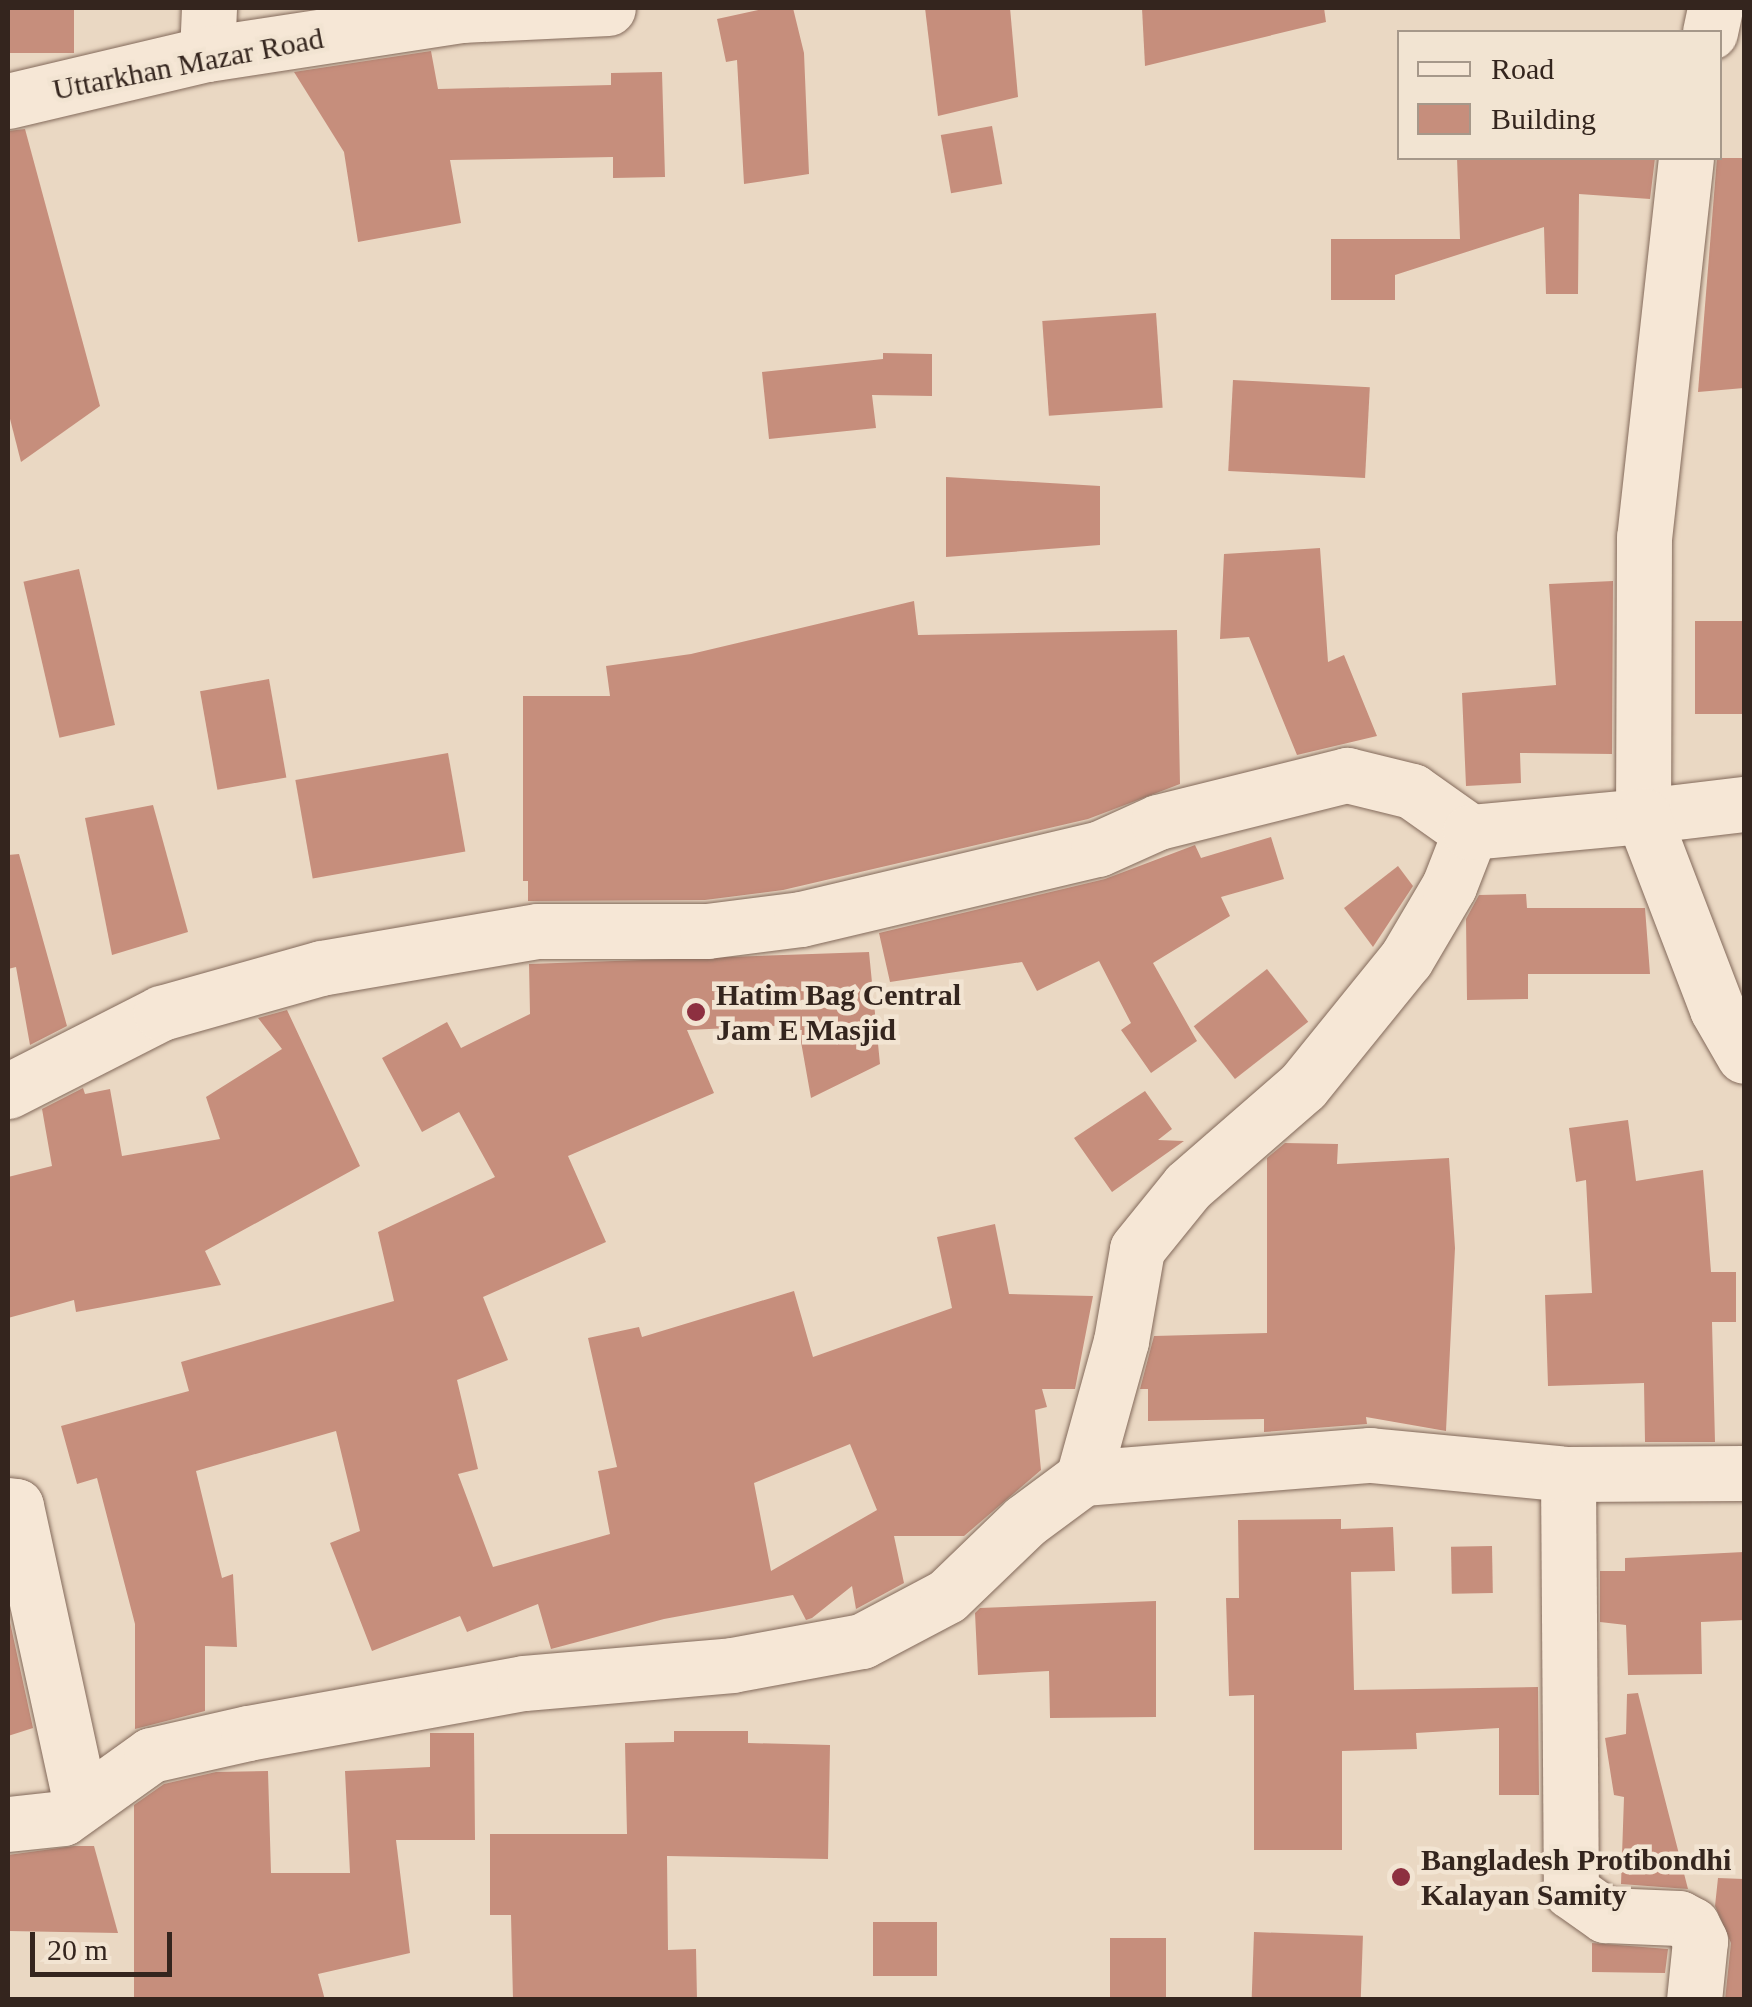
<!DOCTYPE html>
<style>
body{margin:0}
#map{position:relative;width:1752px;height:2007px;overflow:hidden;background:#ead8c3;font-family:Georgia,serif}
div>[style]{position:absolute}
.building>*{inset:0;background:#c68e7c;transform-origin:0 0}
.roads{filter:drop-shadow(0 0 2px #836a5b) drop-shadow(0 0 2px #836a5b)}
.minor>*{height:55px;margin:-27.5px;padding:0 27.5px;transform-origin:27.5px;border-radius:27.5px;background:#f6e7d6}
.dots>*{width:28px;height:28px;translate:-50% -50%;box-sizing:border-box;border:5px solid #f2e4d2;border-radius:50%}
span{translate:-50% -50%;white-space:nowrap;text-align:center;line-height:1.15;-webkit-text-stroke:9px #f2e4d2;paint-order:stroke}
.street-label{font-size:30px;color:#34251e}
.poi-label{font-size:30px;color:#34251e;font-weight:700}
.left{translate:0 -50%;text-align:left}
.frame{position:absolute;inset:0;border:10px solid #34251e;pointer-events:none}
.legend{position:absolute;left:1397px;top:30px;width:325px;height:130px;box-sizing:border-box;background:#f2e4d2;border:2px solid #a6988a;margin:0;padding:12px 18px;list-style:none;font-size:30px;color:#34251e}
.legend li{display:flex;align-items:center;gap:20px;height:50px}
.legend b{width:50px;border:2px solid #a6988a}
.scale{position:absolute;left:30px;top:1932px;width:142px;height:45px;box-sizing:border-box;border:5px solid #34251e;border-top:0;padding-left:12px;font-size:30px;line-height:35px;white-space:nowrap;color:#34251e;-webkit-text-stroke:8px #f2e4d2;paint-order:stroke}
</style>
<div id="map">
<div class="building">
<div style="left:8px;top:8px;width:66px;height:45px"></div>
<div style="clip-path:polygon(767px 8px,793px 8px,804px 53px,809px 174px,744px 184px,737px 60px,726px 62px,717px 19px)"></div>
<div style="clip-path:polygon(925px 8px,1010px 8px,1018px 97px,938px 116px)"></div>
<div style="clip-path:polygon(1142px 8px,1324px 8px,1326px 22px,1145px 66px)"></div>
<div style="clip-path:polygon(431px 51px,438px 89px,611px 85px,611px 73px,662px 72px,665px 177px,613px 178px,613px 157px,450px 160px,461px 223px,358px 242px,344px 152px,294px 72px)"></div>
<div style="left:992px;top:126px;width:59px;height:52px;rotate:80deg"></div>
<div style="clip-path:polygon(25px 129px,100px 406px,21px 462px,8px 411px,8px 131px)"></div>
<div style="clip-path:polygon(1457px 158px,1655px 158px,1650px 199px,1579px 194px,1578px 294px,1546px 294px,1544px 227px,1395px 275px,1395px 300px,1331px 300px,1331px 239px,1460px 239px)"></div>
<div style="clip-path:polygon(1717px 158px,1744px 158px,1744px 388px,1698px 392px)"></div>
<div style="left:1156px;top:313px;width:95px;height:114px;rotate:86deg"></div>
<div style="clip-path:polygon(883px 353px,932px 354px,932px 396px,872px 395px,876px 428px,769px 439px,762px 372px,883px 359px)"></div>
<div style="left:1233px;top:380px;width:137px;height:91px;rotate:3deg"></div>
<div style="clip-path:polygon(946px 477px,1100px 486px,1100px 545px,946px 557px)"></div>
<div style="clip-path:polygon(1320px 548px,1328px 662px,1344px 655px,1377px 736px,1297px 755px,1249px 637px,1220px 639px,1224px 554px)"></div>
<div style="left:79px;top:569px;width:160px;height:57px;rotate:77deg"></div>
<div style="clip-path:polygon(1613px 581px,1612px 754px,1520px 753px,1521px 783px,1466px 786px,1462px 693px,1556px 685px,1549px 584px)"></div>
<div style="clip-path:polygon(914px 601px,918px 635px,1177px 630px,1180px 784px,1088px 819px,783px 890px,705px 900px,528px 901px,528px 881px,523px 881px,523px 696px,610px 696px,606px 666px,691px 654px)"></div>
<div style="left:1744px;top:621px;width:93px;height:49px;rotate:90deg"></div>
<div style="left:269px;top:679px;width:100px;height:70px;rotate:80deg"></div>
<div style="left:448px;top:753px;width:100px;height:155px;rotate:80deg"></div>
<div style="clip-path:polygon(153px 805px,188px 932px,112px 955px,85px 818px)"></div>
<div style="clip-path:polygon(1271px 837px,1284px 879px,1221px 897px,1230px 916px,1153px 963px,1197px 1041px,1151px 1073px,1121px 1030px,1131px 1023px,1099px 961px,1037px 991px,1022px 962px,890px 982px,879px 933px,1105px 879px,1195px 845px,1201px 858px)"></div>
<div style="clip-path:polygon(19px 854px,67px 1026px,30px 1045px,16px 967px,8px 969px,8px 855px)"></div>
<div style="clip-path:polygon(1398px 866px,1413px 886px,1373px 947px,1344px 908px)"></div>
<div style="clip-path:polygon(1526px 894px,1527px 908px,1645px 908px,1650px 974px,1528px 974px,1528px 999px,1467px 1000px,1466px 919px,1479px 895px)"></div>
<div style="clip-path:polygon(evenodd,869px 952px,880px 1064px,811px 1098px,798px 1025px,687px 1030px,714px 1093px,568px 1156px,606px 1242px,483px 1297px,508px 1360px,457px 1380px,478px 1469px,458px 1474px,493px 1567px,610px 1534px,598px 1471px,617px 1467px,588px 1338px,639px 1327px,642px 1337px,794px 1291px,813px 1357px,952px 1308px,937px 1237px,995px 1224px,1009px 1294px,1093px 1296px,1075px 1389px,1042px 1389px,1047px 1407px,1035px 1410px,1041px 1470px,964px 1536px,894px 1536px,904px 1583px,856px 1609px,852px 1586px,812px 1618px,806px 1620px,793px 1595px,664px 1619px,551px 1649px,538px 1604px,467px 1632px,460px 1616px,372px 1651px,330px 1543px,360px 1531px,336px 1431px,196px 1471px,222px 1578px,233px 1574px,237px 1647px,205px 1646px,205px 1711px,135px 1729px,135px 1624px,97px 1478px,77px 1484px,61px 1426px,189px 1391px,181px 1362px,394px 1301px,378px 1232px,495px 1177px,459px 1112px,422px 1132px,382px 1058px,447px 1022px,461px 1048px,530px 1014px,529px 964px,869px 952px,850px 1444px,877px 1510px,771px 1571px,754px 1483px,850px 1444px)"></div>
<div style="left:1267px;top:969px;width:67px;height:93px;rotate:52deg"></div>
<div style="clip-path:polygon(287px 1010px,360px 1166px,205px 1251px,221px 1285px,76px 1312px,74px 1300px,8px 1318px,8px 1177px,52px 1166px,42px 1109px,83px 1088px,85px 1094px,110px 1089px,122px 1156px,220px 1139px,206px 1097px,282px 1049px,258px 1018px)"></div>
<div style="clip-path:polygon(1145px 1091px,1172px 1129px,1158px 1140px,1184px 1141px,1112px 1192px,1074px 1138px)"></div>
<div style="clip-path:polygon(1628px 1120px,1636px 1181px,1703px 1170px,1711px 1272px,1736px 1272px,1736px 1322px,1712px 1322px,1715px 1442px,1645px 1442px,1644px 1383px,1548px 1386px,1545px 1295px,1592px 1293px,1586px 1180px,1576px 1182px,1569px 1128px)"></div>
<div style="clip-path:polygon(1285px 1143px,1338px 1144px,1337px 1164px,1449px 1158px,1455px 1248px,1446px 1431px,1366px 1417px,1367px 1424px,1264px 1432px,1264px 1419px,1148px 1421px,1148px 1389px,1140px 1389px,1154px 1336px,1267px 1333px,1267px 1158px)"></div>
<div style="clip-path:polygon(1341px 1519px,1341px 1529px,1393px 1527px,1395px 1571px,1351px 1572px,1354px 1690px,1538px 1687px,1539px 1795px,1499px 1795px,1499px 1728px,1416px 1733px,1417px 1749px,1342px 1751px,1342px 1850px,1254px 1850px,1254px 1695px,1229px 1696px,1226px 1598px,1239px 1598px,1238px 1520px)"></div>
<div style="left:1492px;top:1546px;width:47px;height:41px;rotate:89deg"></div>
<div style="clip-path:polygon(1744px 1552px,1744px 1620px,1701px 1622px,1702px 1674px,1628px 1675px,1626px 1625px,1600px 1622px,1600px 1571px,1625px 1571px,1625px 1558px)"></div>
<div style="clip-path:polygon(1156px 1601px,1156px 1717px,1050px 1718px,1049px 1671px,978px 1675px,975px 1613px,980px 1608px)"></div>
<div style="clip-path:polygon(8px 1613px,33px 1728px,8px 1736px)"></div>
<div style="clip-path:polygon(1638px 1693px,1654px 1757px,1688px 1889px,1621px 1884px,1624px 1797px,1614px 1795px,1605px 1738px,1626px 1734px,1627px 1694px)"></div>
<div style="clip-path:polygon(674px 1731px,748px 1731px,748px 1743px,830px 1745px,828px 1859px,667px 1856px,668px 1950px,696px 1949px,697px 2000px,513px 2000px,511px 1915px,490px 1915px,490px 1834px,627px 1834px,625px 1743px,674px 1742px)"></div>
<div style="clip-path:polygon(430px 1733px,474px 1733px,475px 1840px,396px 1840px,410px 1953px,318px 1974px,325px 2000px,134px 2000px,134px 1805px,164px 1784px,216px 1772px,268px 1771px,271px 1873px,350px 1873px,345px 1771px,430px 1767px)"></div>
<div style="clip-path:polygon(74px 1846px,94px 1846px,118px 1933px,8px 1931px,8px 1855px)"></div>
<div style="clip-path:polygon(1718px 1878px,1744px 1879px,1744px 2000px,1725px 2000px,1731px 1943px,1715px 1906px)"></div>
<div style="left:873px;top:1922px;width:64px;height:54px"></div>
<div style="left:1254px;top:1932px;width:109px;height:68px;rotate:2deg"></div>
<div style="left:1110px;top:1938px;width:56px;height:62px"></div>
<div style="clip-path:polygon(1592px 1943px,1668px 1949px,1665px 1973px,1592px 1972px)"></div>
</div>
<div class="roads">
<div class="minor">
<div style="left:1710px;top:32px;width:25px;rotate:-78deg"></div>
<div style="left:207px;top:54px;width:46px;rotate:-87.5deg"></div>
<div style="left:8px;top:101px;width:204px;rotate:-13.3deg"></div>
<div style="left:207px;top:54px;width:257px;rotate:-8.7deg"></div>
<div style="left:461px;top:15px;width:147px;rotate:-2.7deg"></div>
<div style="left:1686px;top:158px;width:381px;rotate:96.3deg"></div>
<div style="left:1644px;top:537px;width:279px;rotate:90.2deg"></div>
<div style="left:1643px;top:816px;width:102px;rotate:-6.8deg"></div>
<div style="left:8px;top:1091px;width:172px;rotate:-27deg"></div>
<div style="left:161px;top:1013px;width:166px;rotate:-15.7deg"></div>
<div style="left:321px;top:968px;width:220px;rotate:-9.7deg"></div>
<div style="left:538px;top:931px;width:169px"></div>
<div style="left:707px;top:931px;width:95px;rotate:-7.3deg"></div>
<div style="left:801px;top:919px;width:305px;rotate:-13.3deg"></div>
<div style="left:1098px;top:849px;width:66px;rotate:-24.2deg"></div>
<div style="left:1158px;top:822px;width:195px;rotate:-14deg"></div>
<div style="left:1347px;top:775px;width:67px;rotate:13.8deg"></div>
<div style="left:1412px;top:791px;width:71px;rotate:35.3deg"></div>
<div style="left:1568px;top:1474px;width:417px;rotate:89.6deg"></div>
<div style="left:1571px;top:1891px;width:42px;rotate:35.2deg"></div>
<div style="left:1605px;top:1915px;width:74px;rotate:2.3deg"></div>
<div style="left:1679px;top:1918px;width:15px;rotate:28deg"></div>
<div style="left:1692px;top:1925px;width:18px;rotate:63deg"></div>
<div style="left:1700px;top:1941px;width:59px;rotate:95.8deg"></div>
<div style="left:1083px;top:1478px;width:142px;rotate:-74.5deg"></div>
<div style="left:1121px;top:1341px;width:93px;rotate:-80.1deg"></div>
<div style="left:1137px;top:1249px;width:81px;rotate:-51deg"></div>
<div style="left:1188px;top:1186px;width:152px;rotate:-41deg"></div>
<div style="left:1303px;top:1086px;width:164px;rotate:-51deg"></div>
<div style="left:1406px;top:959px;width:85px;rotate:-59.5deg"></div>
<div style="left:1449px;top:886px;width:58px;rotate:-68.7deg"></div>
<div style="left:1470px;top:832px;width:174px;rotate:-5.3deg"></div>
<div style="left:1643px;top:816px;width:207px;rotate:69deg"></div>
<div style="left:1717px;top:1009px;width:54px;rotate:60.1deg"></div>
<div style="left:8px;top:1505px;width:8px;rotate:7deg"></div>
<div style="left:16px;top:1506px;width:304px;rotate:77.7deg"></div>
<div style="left:8px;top:1824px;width:55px;rotate:-6.2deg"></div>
<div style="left:63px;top:1818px;width:108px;rotate:-35.6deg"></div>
<div style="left:151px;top:1755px;width:99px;rotate:-12.8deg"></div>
<div style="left:248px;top:1733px;width:280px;rotate:-10.3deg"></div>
<div style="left:524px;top:1683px;width:209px;rotate:-4.9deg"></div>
<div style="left:732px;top:1665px;width:132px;rotate:-10.5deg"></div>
<div style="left:862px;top:1641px;width:96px;rotate:-27.9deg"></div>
<div style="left:947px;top:1596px;width:108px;rotate:-43.9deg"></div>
<div style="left:1025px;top:1521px;width:72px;rotate:-36.6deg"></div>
<div style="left:1083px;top:1478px;width:288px;rotate:-4.6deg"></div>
<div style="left:1370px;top:1455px;width:199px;rotate:5.5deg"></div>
<div style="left:1568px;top:1474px;width:176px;rotate:-0.3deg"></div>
</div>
</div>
<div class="dots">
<div style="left:696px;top:1012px;background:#8d3040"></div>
<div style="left:1401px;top:1877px;background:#8d3040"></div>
</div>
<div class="street-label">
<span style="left:188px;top:64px;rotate:-11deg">Uttarkhan Mazar Road</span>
</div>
<div class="poi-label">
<span class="left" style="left:716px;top:1012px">Hatim Bag Central<br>Jam E Masjid</span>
<span class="left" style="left:1421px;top:1877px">Bangladesh Protibondhi<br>Kalayan Samity</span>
</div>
<div class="frame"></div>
<ul class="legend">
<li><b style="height:12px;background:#f6e7d6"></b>Road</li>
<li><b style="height:28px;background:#c68e7c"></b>Building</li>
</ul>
<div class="scale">20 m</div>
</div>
